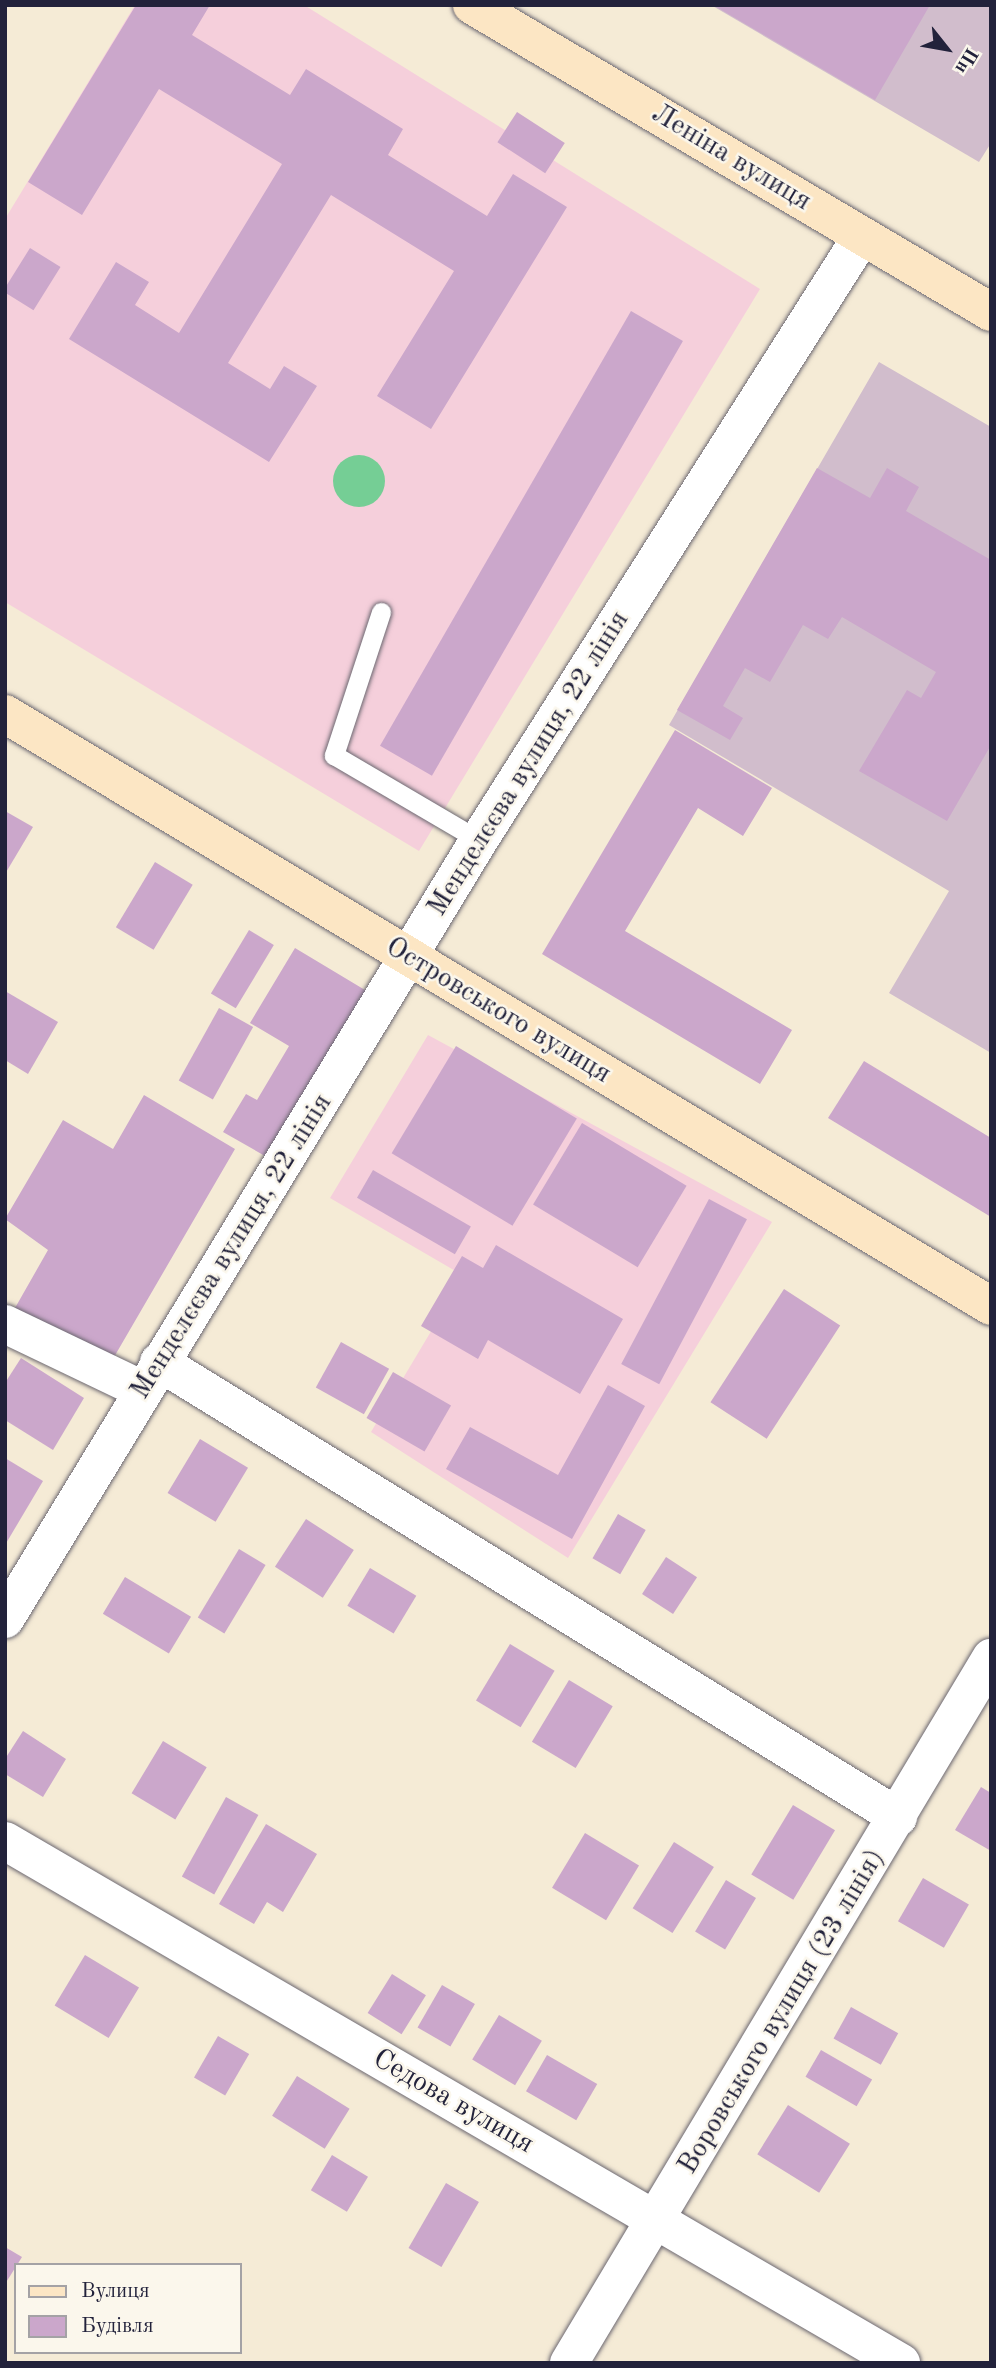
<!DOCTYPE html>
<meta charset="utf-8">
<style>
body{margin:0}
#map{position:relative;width:996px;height:2368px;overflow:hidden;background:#f5ebd6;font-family:"Old Standard TT",serif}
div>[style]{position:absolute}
.built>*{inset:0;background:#f5cfdb}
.industrial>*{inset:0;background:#d1bdcc}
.green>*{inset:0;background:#75ce95}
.round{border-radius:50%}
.building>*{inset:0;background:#cba7cb;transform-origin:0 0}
.roads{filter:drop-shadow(0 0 2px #6c6871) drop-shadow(0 0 2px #6c6871)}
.lane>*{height:19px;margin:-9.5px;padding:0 9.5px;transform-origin:9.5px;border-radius:9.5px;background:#fff}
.street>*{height:38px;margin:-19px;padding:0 19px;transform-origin:19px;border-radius:19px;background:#fff}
.secondary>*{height:38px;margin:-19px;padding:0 19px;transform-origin:19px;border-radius:19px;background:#fce6c4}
span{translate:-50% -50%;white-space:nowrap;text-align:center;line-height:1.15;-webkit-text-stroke:5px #fbf7ec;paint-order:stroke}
.street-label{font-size:28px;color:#22223b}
.frame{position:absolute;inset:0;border:7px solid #22223b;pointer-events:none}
.legend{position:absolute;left:14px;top:2263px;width:228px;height:91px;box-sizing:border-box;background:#fbf7ec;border:2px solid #a4a2a5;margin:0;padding:9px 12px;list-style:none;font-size:21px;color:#22223b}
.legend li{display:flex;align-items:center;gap:14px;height:35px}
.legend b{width:35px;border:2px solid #a4a2a5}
.north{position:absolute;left:912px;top:14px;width:70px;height:70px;-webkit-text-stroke:5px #fbf7ec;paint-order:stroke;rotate:121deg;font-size:19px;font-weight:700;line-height:28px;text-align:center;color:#22223b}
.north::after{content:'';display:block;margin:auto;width:24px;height:32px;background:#22223b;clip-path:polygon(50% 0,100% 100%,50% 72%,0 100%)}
</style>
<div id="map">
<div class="built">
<div style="clip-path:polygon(135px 5px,304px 5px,760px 289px,419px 851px,5px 602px,5px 219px)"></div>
<div style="clip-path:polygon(428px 1035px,772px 1222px,568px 1558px,371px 1432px,464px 1276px,330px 1198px)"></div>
</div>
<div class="industrial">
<div style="clip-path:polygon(711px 5px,991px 5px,991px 143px,979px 162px)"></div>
<div style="clip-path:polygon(879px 362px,991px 427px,991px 1053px,889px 993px,949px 891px,669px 725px)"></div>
</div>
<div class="green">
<div class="round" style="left:333px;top:455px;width:52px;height:52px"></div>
</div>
<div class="building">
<div style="clip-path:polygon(136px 5px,210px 5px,192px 35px,290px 95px,306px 69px,403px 129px,388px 155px,487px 216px,513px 174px,567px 207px,431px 429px,377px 396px,454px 271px,331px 195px,228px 363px,270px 389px,284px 366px,317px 386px,269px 462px,69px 339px,116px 262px,149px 282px,135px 305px,179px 333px,282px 164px,159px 89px,82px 215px,28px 182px)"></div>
<div style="clip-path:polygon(713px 5px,930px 5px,875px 100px)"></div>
<div style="left:517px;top:112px;width:57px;height:36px;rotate:33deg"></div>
<div style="left:30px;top:248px;width:36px;height:51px;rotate:32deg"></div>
<div style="left:631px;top:311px;width:60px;height:502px;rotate:30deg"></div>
<div style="clip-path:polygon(817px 468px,870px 498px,887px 468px,919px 487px,906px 511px,991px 560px,991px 745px,947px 821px,859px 771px,907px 690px,921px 698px,936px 672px,842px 617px,828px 639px,803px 625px,770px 682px,745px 668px,723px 706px,743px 718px,730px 740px,677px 710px)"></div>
<div style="clip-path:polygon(675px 730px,772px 788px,743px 836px,698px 808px,625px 931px,792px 1030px,760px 1084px,542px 954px)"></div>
<div style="clip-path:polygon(5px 811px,33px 827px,5px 874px)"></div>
<div style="left:155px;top:862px;width:44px;height:76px;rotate:31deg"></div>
<div style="left:249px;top:930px;width:29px;height:74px;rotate:31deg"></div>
<div style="clip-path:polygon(295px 948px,370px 993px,272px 1160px,223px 1132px,246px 1094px,257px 1100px,289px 1046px,250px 1023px)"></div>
<div style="clip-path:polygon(5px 991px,58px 1022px,28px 1074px,5px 1060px)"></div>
<div style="left:219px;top:1008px;width:39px;height:83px;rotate:29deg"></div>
<div style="left:456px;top:1046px;width:141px;height:125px;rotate:31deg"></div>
<div style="clip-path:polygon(864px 1061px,991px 1138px,991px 1217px,828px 1118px)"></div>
<div style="clip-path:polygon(144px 1095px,235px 1149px,110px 1364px,15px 1308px,48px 1250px,5px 1219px,63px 1120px,113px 1149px)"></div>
<div style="left:582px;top:1123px;width:122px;height:95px;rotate:31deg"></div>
<div style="left:373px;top:1170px;width:113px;height:32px;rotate:30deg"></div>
<div style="left:709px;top:1199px;width:43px;height:187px;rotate:28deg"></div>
<div style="clip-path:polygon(496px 1245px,623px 1319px,580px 1394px,488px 1340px,478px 1359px,421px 1326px,462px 1256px,483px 1268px)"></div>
<div style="left:784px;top:1289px;width:67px;height:135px;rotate:33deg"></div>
<div style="left:341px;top:1342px;width:55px;height:52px;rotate:29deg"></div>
<div style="clip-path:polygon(21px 1358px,84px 1398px,53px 1450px,5px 1420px,5px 1383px)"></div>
<div style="left:393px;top:1372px;width:67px;height:53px;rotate:30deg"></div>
<div style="clip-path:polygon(608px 1385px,645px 1406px,572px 1539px,446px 1469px,470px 1427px,558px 1475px)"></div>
<div style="left:200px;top:1439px;width:56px;height:63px;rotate:31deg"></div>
<div style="clip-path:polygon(5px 1458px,43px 1481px,5px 1545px)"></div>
<div style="left:618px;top:1514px;width:32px;height:51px;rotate:30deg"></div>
<div style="left:306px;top:1519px;width:57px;height:57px;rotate:33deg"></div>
<div style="left:239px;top:1549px;width:31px;height:80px;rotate:31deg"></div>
<div style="left:666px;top:1557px;width:37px;height:44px;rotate:33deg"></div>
<div style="left:370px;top:1568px;width:54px;height:44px;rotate:31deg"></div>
<div style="left:125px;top:1577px;width:77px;height:43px;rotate:31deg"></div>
<div style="left:510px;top:1644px;width:52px;height:66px;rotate:31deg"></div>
<div style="left:569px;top:1680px;width:51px;height:72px;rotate:31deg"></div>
<div style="clip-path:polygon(23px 1731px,66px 1759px,43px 1797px,5px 1774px,5px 1759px)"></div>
<div style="left:163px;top:1741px;width:51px;height:61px;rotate:31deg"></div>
<div style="clip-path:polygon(981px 1787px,991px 1793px,991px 1851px,955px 1830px)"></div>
<div style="left:226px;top:1797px;width:37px;height:91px;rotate:29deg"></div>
<div style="left:793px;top:1805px;width:49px;height:81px;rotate:31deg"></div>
<div style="clip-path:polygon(266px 1824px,317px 1854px,283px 1912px,267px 1902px,254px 1924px,219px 1904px)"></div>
<div style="left:585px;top:1833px;width:63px;height:64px;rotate:31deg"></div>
<div style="left:674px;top:1842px;width:47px;height:78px;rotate:32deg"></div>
<div style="left:923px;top:1878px;width:53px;height:50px;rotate:30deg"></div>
<div style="left:726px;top:1880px;width:35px;height:60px;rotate:31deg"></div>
<div style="left:85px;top:1955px;width:63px;height:59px;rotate:31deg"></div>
<div style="left:392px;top:1974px;width:40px;height:46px;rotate:32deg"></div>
<div style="left:442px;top:1985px;width:38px;height:49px;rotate:30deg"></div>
<div style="left:851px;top:2007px;width:54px;height:36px;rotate:29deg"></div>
<div style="left:499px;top:2015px;width:50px;height:52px;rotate:31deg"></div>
<div style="left:218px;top:2036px;width:36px;height:48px;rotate:30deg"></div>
<div style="left:821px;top:2050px;width:59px;height:31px;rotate:30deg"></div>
<div style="left:547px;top:2055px;width:58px;height:42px;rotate:30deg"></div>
<div style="left:297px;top:2076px;width:62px;height:47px;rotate:32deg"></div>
<div style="left:788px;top:2105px;width:73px;height:58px;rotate:32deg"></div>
<div style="left:332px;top:2155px;width:42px;height:41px;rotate:31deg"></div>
<div style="left:446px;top:2183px;width:38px;height:75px;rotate:30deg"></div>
<div style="clip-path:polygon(5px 2247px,22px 2257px,5px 2284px)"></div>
</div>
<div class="roads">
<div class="lane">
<div style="left:381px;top:612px;width:151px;rotate:108.2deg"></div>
<div style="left:334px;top:755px;width:168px;rotate:30.4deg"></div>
</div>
<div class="street">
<div style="left:5px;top:1324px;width:153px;rotate:25.6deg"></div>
<div style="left:159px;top:1362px;width:868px;rotate:31.62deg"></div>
<div style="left:5px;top:1619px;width:912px;rotate:-58.68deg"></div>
<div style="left:479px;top:840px;width:715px;rotate:-57.62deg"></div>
<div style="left:5px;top:1841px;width:1037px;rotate:30.22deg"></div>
<div style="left:569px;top:2363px;width:822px;rotate:-59.1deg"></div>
</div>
<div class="secondary">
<div style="left:472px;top:5px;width:603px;rotate:30.61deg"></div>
<div style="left:5px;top:714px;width:1150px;rotate:30.98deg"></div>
</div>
</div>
<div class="street-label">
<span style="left:731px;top:158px;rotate:31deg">Леніна вулиця</span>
<span style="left:529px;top:764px;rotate:-58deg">Менделєєва вулиця, 22 лінія</span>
<span style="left:498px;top:1011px;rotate:31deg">Островського вулиця</span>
<span style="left:232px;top:1247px;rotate:-58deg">Менделєєва вулиця, 22 лінія</span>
<span style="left:782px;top:2012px;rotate:-59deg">Воровського вулиця (23 лiнiя)</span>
<span style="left:453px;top:2102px;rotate:30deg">Седова вулиця</span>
</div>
<div class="frame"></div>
<ul class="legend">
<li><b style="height:9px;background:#fce6c4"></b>Вулиця</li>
<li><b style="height:19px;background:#cba7cb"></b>Будівля</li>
</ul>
<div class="north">Пн</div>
</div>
